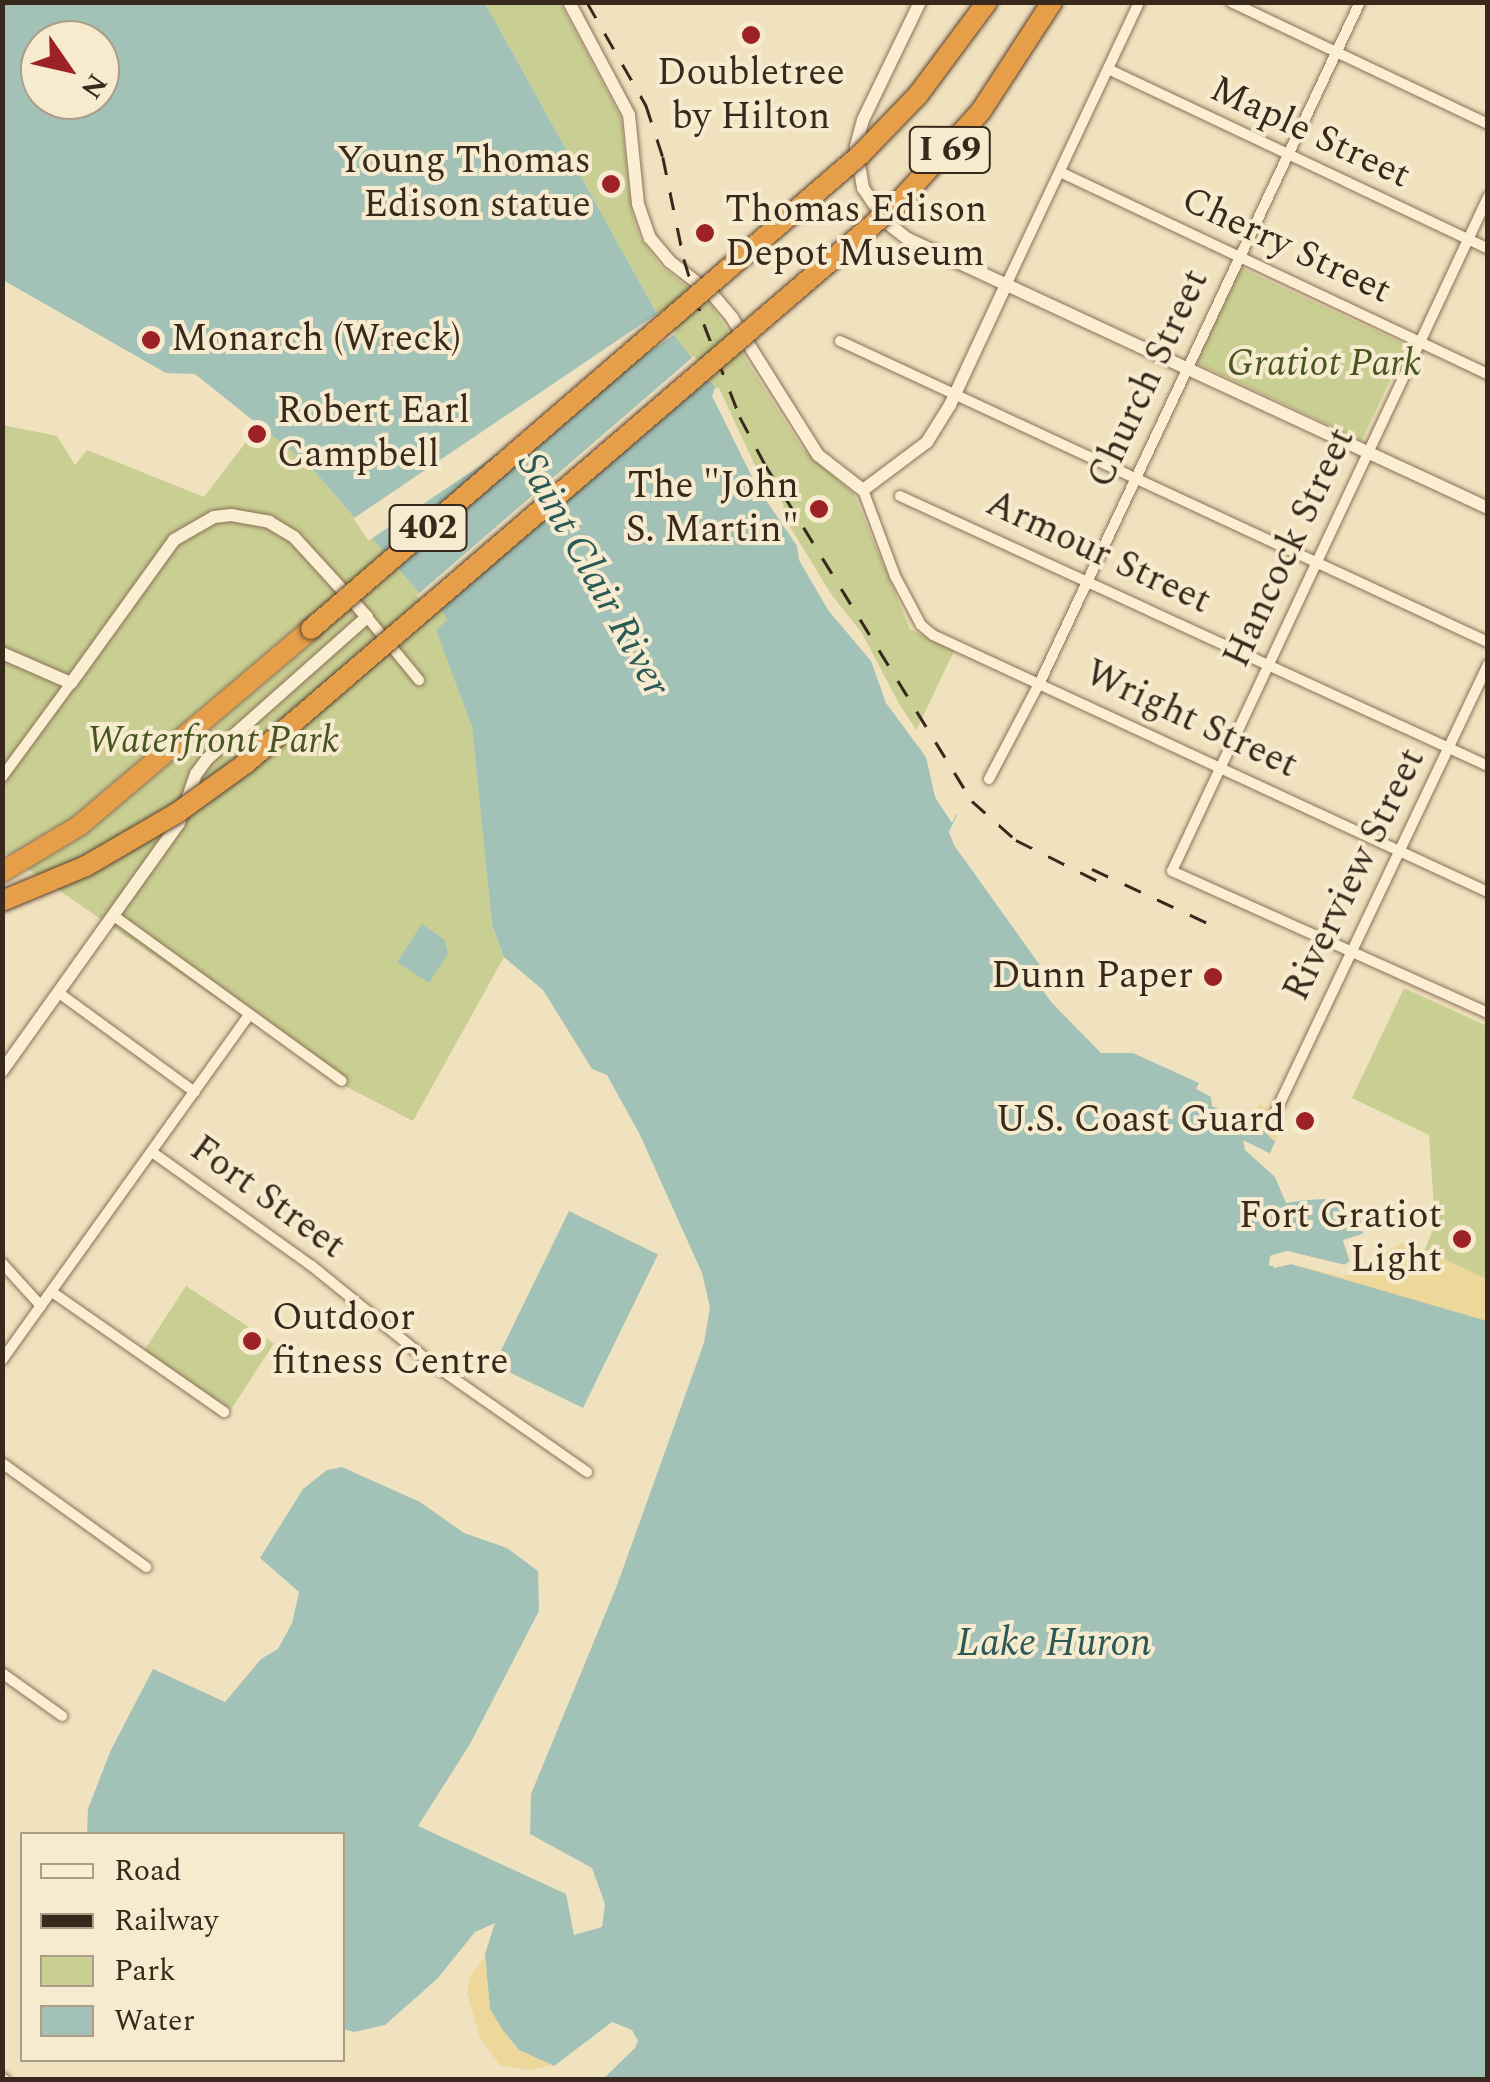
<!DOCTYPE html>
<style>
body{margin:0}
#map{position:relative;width:1490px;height:2082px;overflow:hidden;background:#f0e1bf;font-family:Spectral,serif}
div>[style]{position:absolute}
.green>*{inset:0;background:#c9cf92;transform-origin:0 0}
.sand>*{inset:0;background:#eed79a}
.water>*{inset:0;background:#a2c2b8;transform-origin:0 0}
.pier>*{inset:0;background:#f0e1bf;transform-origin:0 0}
.roads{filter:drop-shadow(0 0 2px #8a7156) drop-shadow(0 0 2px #8a7156)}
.minor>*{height:10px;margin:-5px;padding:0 5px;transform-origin:5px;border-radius:5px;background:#fbeed3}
.tertiary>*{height:12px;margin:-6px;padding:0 6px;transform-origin:6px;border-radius:6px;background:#fbeed3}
.motorway>*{height:20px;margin:-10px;padding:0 10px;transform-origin:10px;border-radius:10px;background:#e69e49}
.rail>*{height:2.5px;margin-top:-1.25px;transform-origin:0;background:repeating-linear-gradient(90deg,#39291c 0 18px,transparent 0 36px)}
.bridges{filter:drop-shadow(0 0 2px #573f2b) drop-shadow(0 0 2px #573f2b)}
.motorway-bridge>*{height:20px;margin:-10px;padding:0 10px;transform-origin:10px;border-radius:10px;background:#e69e49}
.dots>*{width:28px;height:28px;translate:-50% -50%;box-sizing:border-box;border:5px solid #f7ebcf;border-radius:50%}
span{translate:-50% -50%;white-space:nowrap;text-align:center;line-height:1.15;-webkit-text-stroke:8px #f7ebcf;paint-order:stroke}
.shield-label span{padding:2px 8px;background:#f7ebcf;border:2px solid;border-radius:8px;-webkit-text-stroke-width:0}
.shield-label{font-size:35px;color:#39291c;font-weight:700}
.poi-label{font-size:38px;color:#39291c}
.right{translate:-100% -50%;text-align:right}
.left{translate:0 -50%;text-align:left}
.street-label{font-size:38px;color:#39291c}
.park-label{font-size:38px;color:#4a5621;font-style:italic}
.water-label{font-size:40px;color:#2a5956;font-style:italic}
.frame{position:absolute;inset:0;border:5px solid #39291c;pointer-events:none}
.legend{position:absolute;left:20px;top:1832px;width:325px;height:230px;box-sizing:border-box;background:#f7ebcf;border:2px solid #ab9d87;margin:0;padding:12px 18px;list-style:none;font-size:30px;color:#39291c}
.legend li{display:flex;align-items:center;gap:20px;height:50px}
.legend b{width:50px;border:2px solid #ab9d87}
.north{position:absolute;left:20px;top:20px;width:100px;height:100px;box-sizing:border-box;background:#f7ebcf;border:2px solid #ab9d87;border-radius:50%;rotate:124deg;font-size:28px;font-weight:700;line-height:40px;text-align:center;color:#39291c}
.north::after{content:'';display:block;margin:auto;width:35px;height:45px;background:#9d2225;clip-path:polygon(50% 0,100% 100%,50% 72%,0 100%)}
</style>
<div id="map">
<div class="green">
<div style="clip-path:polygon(485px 3px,560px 3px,621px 118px,632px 213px,640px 238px,661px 266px,712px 306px,802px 448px,854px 494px,910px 629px,954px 651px,914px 735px,656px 312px)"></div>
<div style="left:1237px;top:266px;width:187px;height:105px;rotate:25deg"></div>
<div style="clip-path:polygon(2px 425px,57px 436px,75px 465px,87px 450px,204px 497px,259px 425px,309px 465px,420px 594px,429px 587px,447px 620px,437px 630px,472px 727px,492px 925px,504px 957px,413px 1121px,343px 1085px,3px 852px)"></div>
<div style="clip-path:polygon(1404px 988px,1487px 1026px,1487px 1321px,1406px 1297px,1435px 1224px,1429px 1135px,1352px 1098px)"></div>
<div style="left:186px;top:1286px;width:105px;height:79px;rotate:33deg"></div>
</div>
<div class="sand">
<div style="clip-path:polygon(1260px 1104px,1285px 1120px,1270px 1152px,1241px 1124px)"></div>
<div style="clip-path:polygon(1405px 1241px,1487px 1279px,1487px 1336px,1291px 1264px,1347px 1275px)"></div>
<div style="clip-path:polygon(485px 1957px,490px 2009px,502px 2029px,519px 2050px,551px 2065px,530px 2070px,500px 2065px,480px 2038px,467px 1992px,470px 1976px)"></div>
</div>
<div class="water">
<div style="clip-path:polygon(evenodd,3px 3px,485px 3px,656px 312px,715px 388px,775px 511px,854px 630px,914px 735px,957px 815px,949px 832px,954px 845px,1047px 975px,1042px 989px,1052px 1003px,1101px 1053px,1133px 1053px,1199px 1083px,1196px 1089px,1211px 1097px,1212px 1106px,1262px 1129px,1275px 1142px,1269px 1155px,1291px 1201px,1324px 1199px,1359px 1212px,1363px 1234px,1343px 1241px,1350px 1261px,1344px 1265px,1287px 1251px,1270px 1256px,1274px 1268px,1291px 1264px,1487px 1321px,1487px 2079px,603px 2079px,635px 2048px,638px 2041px,632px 2030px,612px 2022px,554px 2066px,519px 2050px,502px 2029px,490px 2009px,485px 1954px,495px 1923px,475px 1932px,437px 1979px,385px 2025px,354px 2032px,343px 2029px,342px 1834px,87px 1834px,88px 1809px,110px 1752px,153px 1669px,225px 1702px,261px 1659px,278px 1649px,292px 1623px,299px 1592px,260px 1558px,303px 1489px,327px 1470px,342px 1467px,420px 1502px,464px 1533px,507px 1548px,538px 1571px,539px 1611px,470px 1744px,418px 1826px,566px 1894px,574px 1935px,602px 1927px,605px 1904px,592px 1868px,530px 1834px,531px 1794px,616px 1588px,704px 1343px,710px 1307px,702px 1273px,640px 1135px,607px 1075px,592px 1069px,543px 990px,504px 957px,492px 925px,472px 727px,436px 630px,447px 620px,429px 588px,421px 595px,309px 465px,195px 374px,166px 373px,3px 280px,3px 3px,40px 40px,100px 40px,100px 100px,40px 100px,40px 40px)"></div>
<div style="clip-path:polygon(422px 924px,445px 940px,448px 954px,429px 983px,397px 962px)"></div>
<div style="left:569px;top:1211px;width:99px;height:171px;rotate:26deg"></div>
</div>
<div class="pier">
<div style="left:661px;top:311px;width:27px;height:371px;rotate:56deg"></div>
<div style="clip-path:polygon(694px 356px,712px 376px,437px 612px,428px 595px,421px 600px,416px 596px)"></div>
<div style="clip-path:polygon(715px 388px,719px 388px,758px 472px,784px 505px,781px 512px,831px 594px,862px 633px,898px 702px,957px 792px,961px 804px,952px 823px,935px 797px,926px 757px,886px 703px,871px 661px,828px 610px,799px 560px,797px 546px,757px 487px,712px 396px)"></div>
<div style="clip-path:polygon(1243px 1140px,1273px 1155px,1288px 1174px,1300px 1201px,1286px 1203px,1275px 1177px,1245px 1150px)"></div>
<div style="clip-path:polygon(1368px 1232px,1366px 1238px,1346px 1244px,1355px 1261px,1346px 1270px,1287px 1256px,1273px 1261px,1292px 1259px,1348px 1273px,1344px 1277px,1291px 1264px,1269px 1266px,1270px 1256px,1287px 1251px,1345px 1265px,1350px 1261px,1343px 1240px)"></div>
</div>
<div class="roads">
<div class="minor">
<div style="left:1231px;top:2px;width:284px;rotate:25.4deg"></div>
<div style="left:1108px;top:69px;width:420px;rotate:25.3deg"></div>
<div style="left:1060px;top:172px;width:473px;rotate:25.3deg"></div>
<div style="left:1488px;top:197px;width:744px;rotate:115.12deg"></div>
<div style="left:1172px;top:871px;width:346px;rotate:24.2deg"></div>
<div style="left:1007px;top:283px;width:310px;rotate:-64.8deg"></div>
<div style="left:840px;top:341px;width:714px;rotate:24.92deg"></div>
<div style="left:863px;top:490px;width:92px;rotate:69.6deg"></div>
<div style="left:895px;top:576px;width:55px;rotate:62deg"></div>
<div style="left:921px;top:625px;width:16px;rotate:40deg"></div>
<div style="left:933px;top:635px;width:612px;rotate:24.85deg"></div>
<div style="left:900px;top:496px;width:647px;rotate:24.66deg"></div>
<div style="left:367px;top:617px;width:82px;rotate:50.5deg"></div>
<div style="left:2px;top:777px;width:117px;rotate:-53.7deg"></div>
<div style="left:989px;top:779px;width:110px;rotate:-62.3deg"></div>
<div style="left:1040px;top:682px;width:752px;rotate:-64.8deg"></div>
<div style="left:114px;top:916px;width:281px;rotate:35.9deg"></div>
<div style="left:59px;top:993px;width:168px;rotate:36.1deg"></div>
<div style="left:1276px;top:1111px;width:494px;rotate:-64.6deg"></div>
<div style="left:152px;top:1152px;width:196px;rotate:35.5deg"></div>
<div style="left:312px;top:1266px;width:152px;rotate:39.1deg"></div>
<div style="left:430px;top:1362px;width:192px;rotate:35deg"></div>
<div style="left:2px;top:1263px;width:58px;rotate:47.8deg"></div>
<div style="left:52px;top:1292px;width:210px;rotate:34.9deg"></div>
<div style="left:2px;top:1360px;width:424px;rotate:-54.4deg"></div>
<div style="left:2px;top:1463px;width:178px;rotate:35.8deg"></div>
<div style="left:2px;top:1673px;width:74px;rotate:35.6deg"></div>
<div style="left:2px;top:2078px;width:4px;rotate:34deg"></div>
</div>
<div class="tertiary">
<div style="left:569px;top:2px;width:128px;rotate:62deg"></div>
<div style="left:629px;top:115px;width:89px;rotate:84.2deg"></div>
<div style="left:638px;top:204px;width:36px;rotate:71deg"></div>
<div style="left:650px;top:238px;width:30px;rotate:50deg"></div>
<div style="left:669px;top:261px;width:56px;rotate:37.7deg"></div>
<div style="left:713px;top:295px;width:30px;rotate:50deg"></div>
<div style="left:732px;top:318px;width:162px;rotate:57.9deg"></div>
<div style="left:818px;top:455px;width:57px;rotate:37.9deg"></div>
<div style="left:863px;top:490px;width:80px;rotate:-36.9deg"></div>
<div style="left:927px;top:442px;width:44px;rotate:-58.1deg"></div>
<div style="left:950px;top:405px;width:135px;rotate:-65deg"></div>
<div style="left:920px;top:2px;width:131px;rotate:115.8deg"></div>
<div style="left:863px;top:120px;width:28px;rotate:105deg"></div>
<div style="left:856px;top:147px;width:42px;rotate:80.3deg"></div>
<div style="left:863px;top:188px;width:41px;rotate:55.9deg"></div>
<div style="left:886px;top:222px;width:28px;rotate:38deg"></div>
<div style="left:908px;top:239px;width:639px;rotate:24.88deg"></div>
<div style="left:2px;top:653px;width:75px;rotate:23.5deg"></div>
<div style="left:71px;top:683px;width:176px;rotate:-54.2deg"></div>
<div style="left:174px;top:540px;width:46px;rotate:-29.9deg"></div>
<div style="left:214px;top:517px;width:17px;rotate:-7deg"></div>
<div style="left:231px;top:515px;width:39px;rotate:10deg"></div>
<div style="left:269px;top:522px;width:29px;rotate:31deg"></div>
<div style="left:294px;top:537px;width:108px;rotate:47.6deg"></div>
<div style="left:367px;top:617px;width:214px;rotate:138.4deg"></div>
<div style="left:207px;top:759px;width:19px;rotate:126deg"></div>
<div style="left:196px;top:774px;width:52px;rotate:109.1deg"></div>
<div style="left:179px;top:823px;width:305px;rotate:125.5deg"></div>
</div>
<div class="motorway">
<div style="left:2px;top:872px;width:90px;rotate:-30.9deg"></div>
<div style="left:79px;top:826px;width:304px;rotate:-40.3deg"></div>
</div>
</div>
<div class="rail">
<div style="left:587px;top:2px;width:119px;rotate:60.2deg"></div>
<div style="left:646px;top:105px;width:55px;rotate:71.9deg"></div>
<div style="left:663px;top:157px;width:104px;rotate:78.4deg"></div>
<div style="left:684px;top:259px;width:68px;rotate:72.9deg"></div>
<div style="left:704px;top:324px;width:100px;rotate:68.8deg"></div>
<div style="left:740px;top:417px;width:55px;rotate:62deg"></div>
<div style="left:766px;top:466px;width:393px;rotate:58.4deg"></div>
<div style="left:972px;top:801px;width:59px;rotate:41.6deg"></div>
<div style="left:1016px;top:840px;width:98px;rotate:26.6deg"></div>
<div style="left:1092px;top:869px;width:135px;rotate:25deg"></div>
</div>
<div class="bridges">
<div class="motorway-bridge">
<div style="left:311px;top:629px;width:725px;rotate:-40.81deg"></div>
<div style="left:860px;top:155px;width:83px;rotate:-46deg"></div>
<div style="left:918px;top:95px;width:116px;rotate:-53.4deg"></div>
<div style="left:2px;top:901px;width:91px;rotate:-22.6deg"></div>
<div style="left:86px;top:866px;width:105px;rotate:-30.2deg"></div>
<div style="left:177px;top:813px;width:84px;rotate:-35.8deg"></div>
<div style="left:245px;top:764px;width:861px;rotate:-40.67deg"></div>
<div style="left:898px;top:203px;width:124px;rotate:-47.9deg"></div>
<div style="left:981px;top:111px;width:130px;rotate:-56.9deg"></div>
</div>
</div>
<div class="dots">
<div style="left:751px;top:35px;background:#9d2225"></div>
<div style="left:611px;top:184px;background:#9d2225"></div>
<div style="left:705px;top:233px;background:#9d2225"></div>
<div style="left:151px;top:340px;background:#9d2225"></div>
<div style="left:257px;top:434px;background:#9d2225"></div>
<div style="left:819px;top:509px;background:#9d2225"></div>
<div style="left:1213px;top:977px;background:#9d2225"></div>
<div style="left:1305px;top:1121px;background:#9d2225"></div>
<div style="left:1462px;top:1239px;background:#9d2225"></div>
<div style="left:252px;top:1341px;background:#9d2225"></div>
</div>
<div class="shield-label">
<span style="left:950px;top:150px">I 69</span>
<span style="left:428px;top:528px">402</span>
</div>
<div class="poi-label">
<span style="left:751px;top:96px">Doubletree<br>by Hilton</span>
<span class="right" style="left:591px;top:184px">Young Thomas<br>Edison statue</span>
<span class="left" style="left:725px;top:233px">Thomas Edison<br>Depot Museum</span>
<span class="left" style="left:171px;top:340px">Monarch (Wreck)</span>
<span class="left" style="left:277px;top:434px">Robert Earl<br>Campbell</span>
<span class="right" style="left:799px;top:509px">The "John<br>S. Martin"</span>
<span class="right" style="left:1193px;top:977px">Dunn Paper</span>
<span class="right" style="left:1285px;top:1121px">U.S. Coast Guard</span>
<span class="right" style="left:1442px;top:1239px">Fort Gratiot<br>Light</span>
<span class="left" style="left:272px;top:1341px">Outdoor<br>fitness Centre</span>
</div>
<div class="street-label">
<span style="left:1310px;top:133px;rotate:25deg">Maple Street</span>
<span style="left:1286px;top:246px;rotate:25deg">Cherry Street</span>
<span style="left:1149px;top:379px;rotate:-65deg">Church Street</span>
<span style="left:1290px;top:548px;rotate:-65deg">Hancock Street</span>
<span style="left:1098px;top:553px;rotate:25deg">Armour Street</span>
<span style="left:1191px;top:720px;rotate:25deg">Wright Street</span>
<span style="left:1355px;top:875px;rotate:-64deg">Riverview Street</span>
<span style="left:267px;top:1198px;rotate:36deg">Fort Street</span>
</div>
<div class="park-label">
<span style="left:1324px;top:365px">Gratiot Park</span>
<span style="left:213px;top:742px">Waterfront Park</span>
</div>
<div class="water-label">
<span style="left:593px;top:575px;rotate:61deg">Saint Clair River</span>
<span style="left:1054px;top:1644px">Lake Huron</span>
</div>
<div class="frame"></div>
<ul class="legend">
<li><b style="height:12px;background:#fbeed3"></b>Road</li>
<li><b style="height:12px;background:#39291c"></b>Railway</li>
<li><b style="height:28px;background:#c9cf92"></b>Park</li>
<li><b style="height:28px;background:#a2c2b8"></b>Water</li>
</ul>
<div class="north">N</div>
</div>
